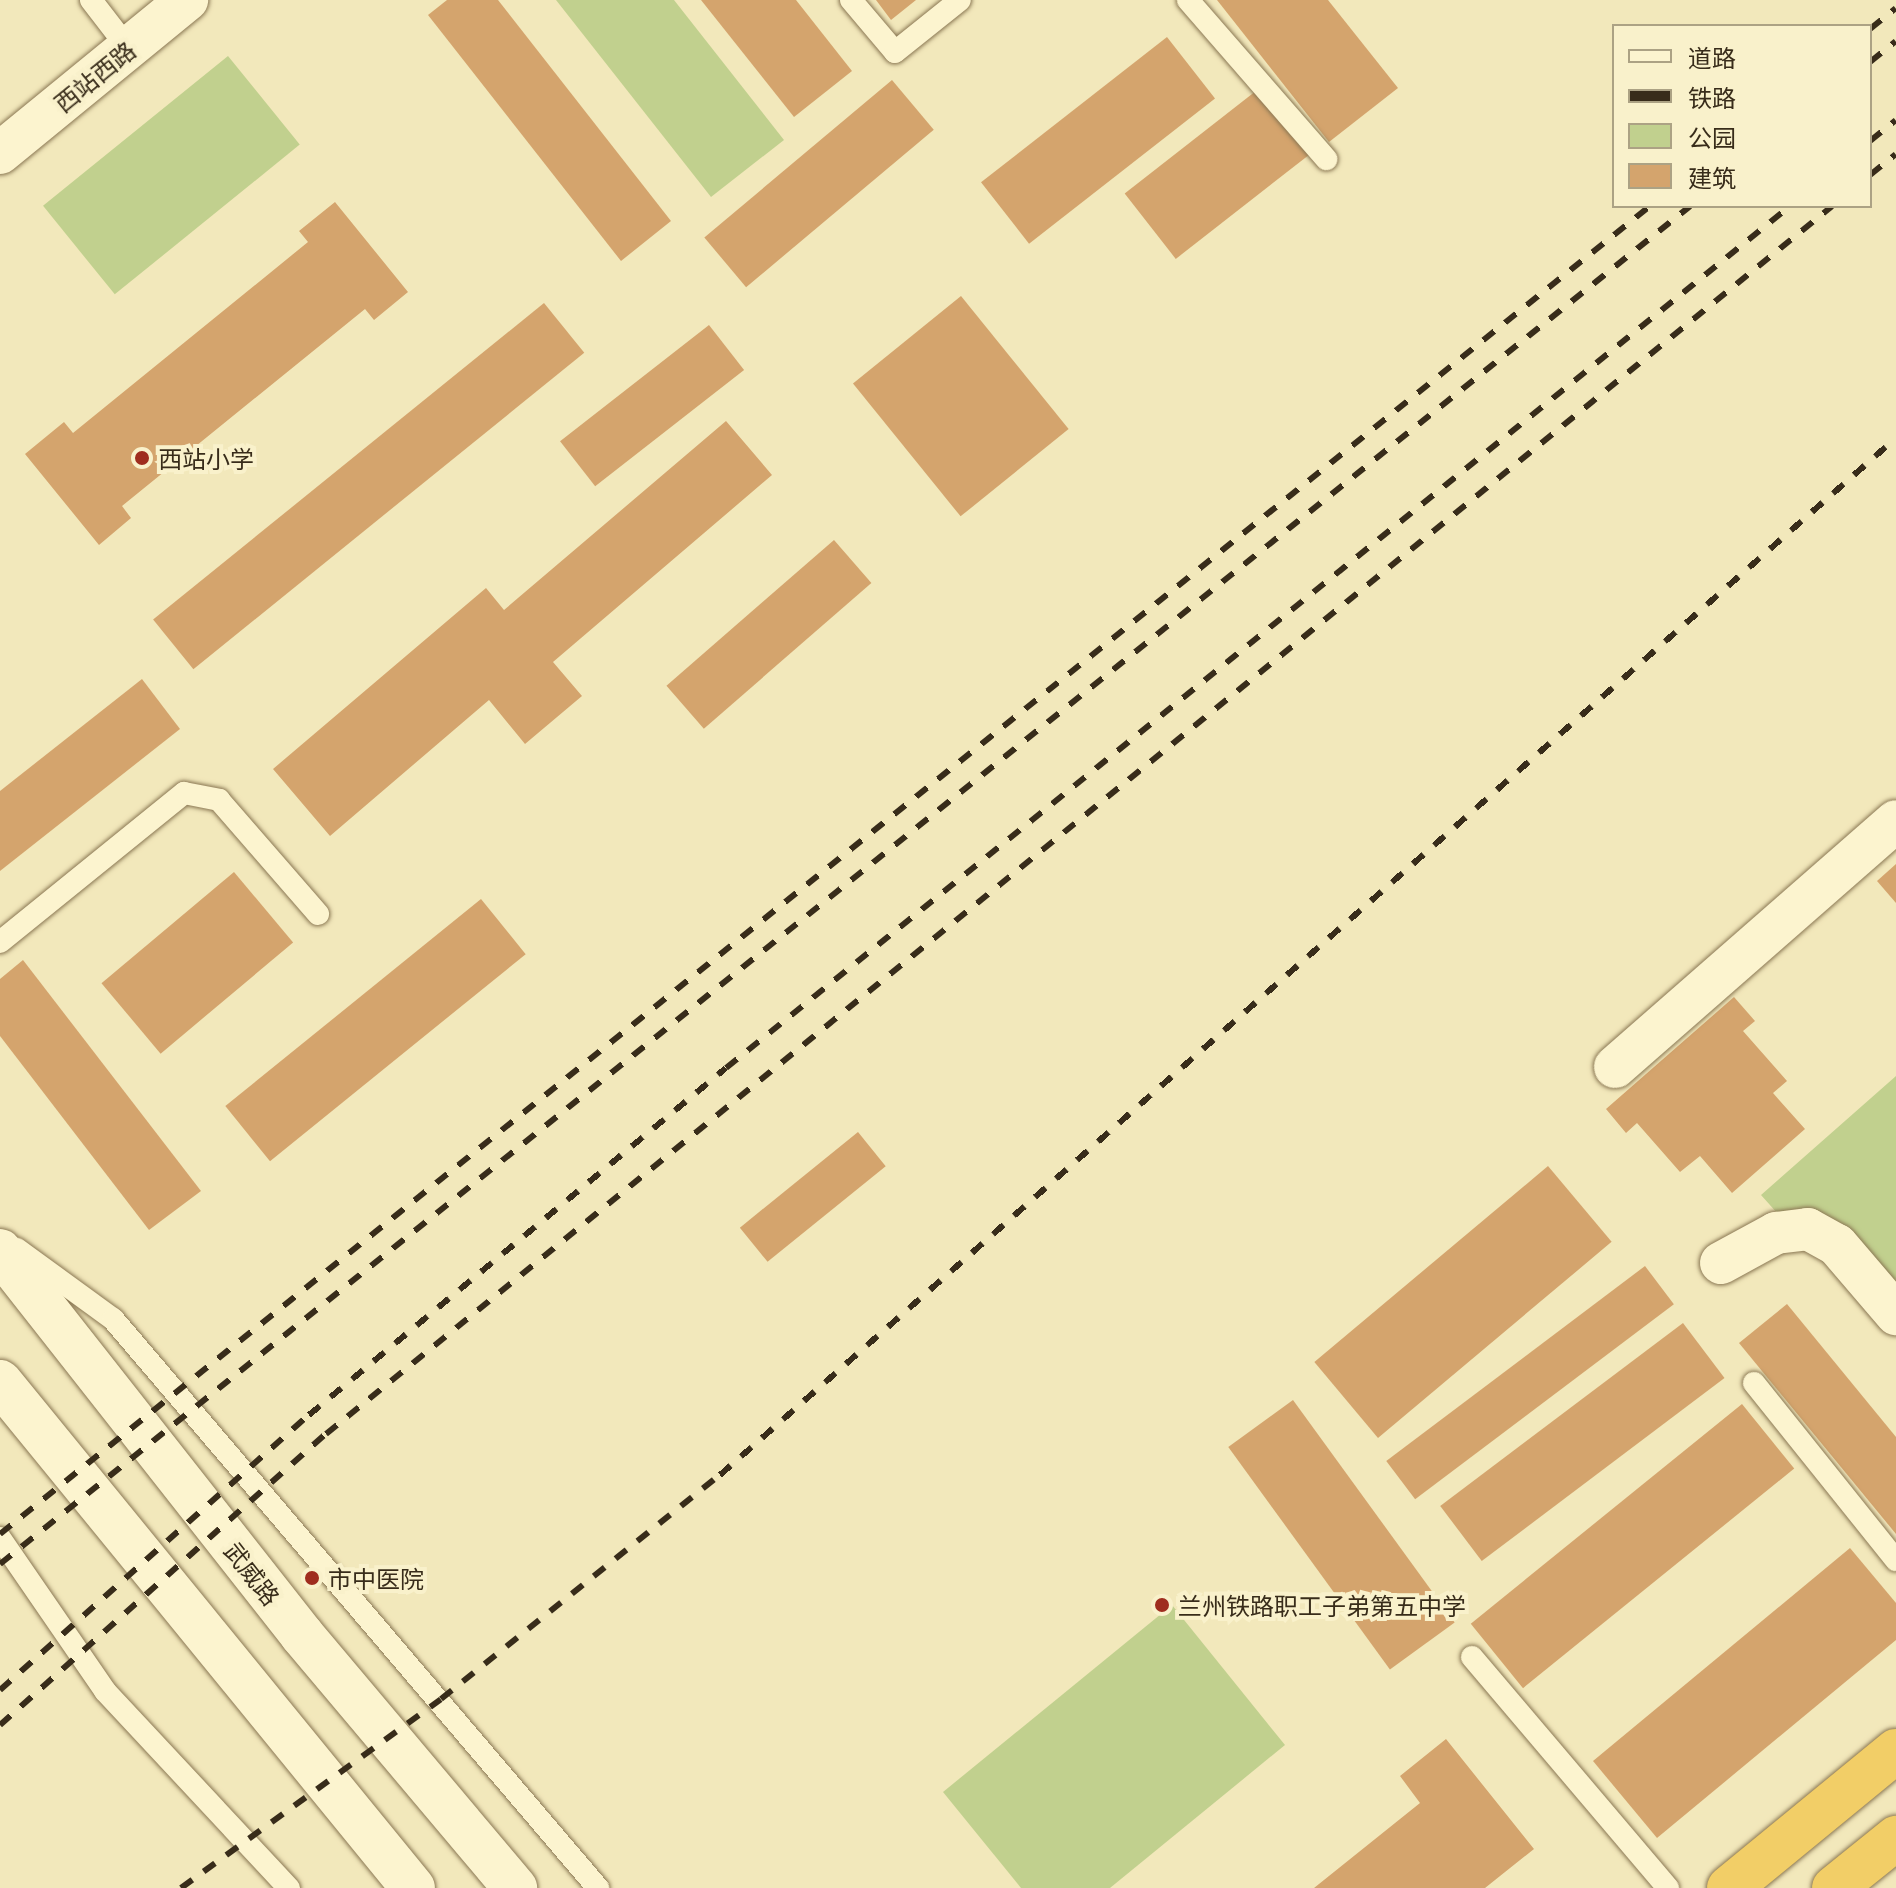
<!DOCTYPE html>
<meta charset="utf-8">
<style>
body{margin:0}
#map{position:relative;width:1896px;height:1888px;overflow:hidden;background:#f2e8bb;font-family:Literata,"Noto Sans SC",serif}
div>[style]{position:absolute}
.green>*{inset:0;background:#c1d08e;transform-origin:0 0}
.building>*{inset:0;background:#d4a46d;transform-origin:0 0}
.roads{filter:drop-shadow(0 0 2px #8a7753) drop-shadow(0 0 2px #8a7753)}
.service>*{height:22px;margin:-11px;padding:0 11px;transform-origin:11px;border-radius:11px;background:#fcf4cf}
.minor>*{height:42px;margin:-21px;padding:0 21px;transform-origin:21px;border-radius:21px;background:#fcf4cf}
.secondary>*{height:44px;margin:-22px;padding:0 22px;transform-origin:22px;border-radius:22px;background:#fcf4cf}
.trunk>*{height:44px;margin:-22px;padding:0 22px;transform-origin:22px;border-radius:22px;background:#f2ce67}
.rail>*{height:6px;margin-top:-3px;transform-origin:0;background:repeating-linear-gradient(90deg,#382c1a 0 14px,transparent 0 28px)}
.dots>*{width:22px;height:22px;translate:-50% -50%;box-sizing:border-box;border:4px solid #f9f1cb;border-radius:50%}
span{translate:-50% -50%;white-space:nowrap;text-align:center;line-height:1.15;-webkit-text-stroke:8px #f9f1cb;paint-order:stroke}
.street-label{font-size:24px;color:#382c1a}
.poi-label{font-size:24px;color:#382c1a}
.left{translate:0 -50%;text-align:left}
.legend{position:absolute;left:1612px;top:24px;width:260px;height:184px;box-sizing:border-box;background:#f9f1cb;border:2px solid #aca284;margin:0;padding:10px 14px;list-style:none;font-size:24px;color:#382c1a}
.legend li{display:flex;align-items:center;gap:16px;height:40px}
.legend b{width:40px;border:2px solid #aca284}
</style>
<div id="map">
<div class="green">
<div style="clip-path:polygon(556px 0,674px 0,784px 140px,711px 197px)"></div>
<div style="left:228px;top:56px;width:114px;height:238px;rotate:51deg"></div>
<div style="clip-path:polygon(1896px 1076px,1896px 1288px,1846px 1226px,1825px 1216px,1778px 1214px,1761px 1195px)"></div>
<div style="clip-path:polygon(1172px 1605px,1285px 1745px,1110px 1888px,1021px 1888px,943px 1792px)"></div>
</div>
<div class="building">
<div style="clip-path:polygon(447px 0,498px 0,671px 221px,621px 261px,428px 15px)"></div>
<div style="clip-path:polygon(701px 0,796px 0,852px 71px,794px 117px)"></div>
<div style="clip-path:polygon(876px 0,916px 0,891px 20px)"></div>
<div style="clip-path:polygon(1217px 0,1328px 0,1398px 88px,1329px 142px)"></div>
<div style="left:1167px;top:37px;width:78px;height:236px;rotate:52deg"></div>
<div style="left:892px;top:80px;width:65px;height:245px;rotate:50deg"></div>
<div style="left:1261px;top:87px;width:83px;height:173px;rotate:52deg"></div>
<div style="clip-path:polygon(335px 202px,408px 292px,374px 320px,365px 309px,122px 506px,131px 518px,99px 545px,25px 454px,64px 422px,73px 433px,308px 242px,299px 231px)"></div>
<div style="left:961px;top:296px;width:171px;height:139px;rotate:51deg"></div>
<div style="left:544px;top:303px;width:64px;height:503px;rotate:51deg"></div>
<div style="left:709px;top:325px;width:57px;height:189px;rotate:52deg"></div>
<div style="clip-path:polygon(726px 421px,772px 475px,553px 662px,582px 696px,525px 744px,489px 700px,330px 836px,273px 769px,486px 588px,504px 610px)"></div>
<div style="left:834px;top:540px;width:57px;height:222px;rotate:49deg"></div>
<div style="clip-path:polygon(142px 679px,180px 729px,0 871px,0 791px)"></div>
<div style="clip-path:polygon(1896px 864px,1896px 903px,1877px 881px)"></div>
<div style="left:234px;top:872px;width:92px;height:173px;rotate:50deg"></div>
<div style="left:481px;top:899px;width:71px;height:329px;rotate:51deg"></div>
<div style="clip-path:polygon(23px 960px,201px 1191px,149px 1230px,0 1036px,0 979px)"></div>
<div style="clip-path:polygon(1734px 997px,1755px 1021px,1743px 1031px,1787px 1081px,1773px 1093px,1805px 1129px,1732px 1193px,1700px 1156px,1680px 1172px,1637px 1123px,1626px 1133px,1606px 1109px)"></div>
<div style="left:858px;top:1132px;width:44px;height:152px;rotate:51deg"></div>
<div style="left:1548px;top:1166px;width:99px;height:305px;rotate:50deg"></div>
<div style="left:1645px;top:1266px;width:48px;height:324px;rotate:53deg"></div>
<div style="clip-path:polygon(1787px 1304px,1896px 1437px,1896px 1534px,1739px 1343px)"></div>
<div style="left:1683px;top:1323px;width:69px;height:304px;rotate:53deg"></div>
<div style="left:1293px;top:1400px;width:275px;height:80px;rotate:54deg"></div>
<div style="left:1742px;top:1404px;width:83px;height:349px;rotate:51deg"></div>
<div style="clip-path:polygon(1850px 1548px,1896px 1603px,1896px 1640px,1657px 1838px,1593px 1761px)"></div>
<div style="clip-path:polygon(1446px 1739px,1534px 1849px,1485px 1888px,1314px 1888px,1420px 1803px,1400px 1776px)"></div>
</div>
<div class="roads">
<div class="service">
<div style="left:91px;top:0;width:61px;rotate:52.4deg"></div>
<div style="left:851px;top:0;width:68px;rotate:49.8deg"></div>
<div style="left:895px;top:52px;width:83px;rotate:-38.7deg"></div>
<div style="left:1188px;top:0;width:211px;rotate:49deg"></div>
<div style="left:0;top:942px;width:237px;rotate:-39deg"></div>
<div style="left:184px;top:793px;width:36px;rotate:11deg"></div>
<div style="left:219px;top:800px;width:151px;rotate:49deg"></div>
<div style="left:17px;top:1249px;width:119px;rotate:36.1deg"></div>
<div style="left:113px;top:1319px;width:748px;rotate:49.56deg"></div>
<div style="left:1754px;top:1383px;width:227px;rotate:51.3deg"></div>
<div style="left:0;top:1538px;width:186px;rotate:55.5deg"></div>
<div style="left:105px;top:1691px;width:270px;rotate:47deg"></div>
<div style="left:1472px;top:1657px;width:303px;rotate:49.7deg"></div>
</div>
<div class="minor">
<div style="left:0;top:153px;width:242px;rotate:-39.3deg"></div>
<div style="left:1615px;top:1067px;width:373px;rotate:-41.2deg"></div>
<div style="left:1721px;top:1263px;width:63px;rotate:-28.6deg"></div>
<div style="left:1776px;top:1233px;width:32px;rotate:-7deg"></div>
<div style="left:1808px;top:1229px;width:33px;rotate:29deg"></div>
<div style="left:1837px;top:1245px;width:91px;rotate:49.5deg"></div>
</div>
<div class="secondary">
<div style="left:0;top:1251px;width:489px;rotate:51.8deg"></div>
<div style="left:302px;top:1635px;width:331px;rotate:49.9deg"></div>
<div style="left:0;top:1382px;width:653px;rotate:50.78deg"></div>
</div>
<div class="trunk">
<div style="left:1729px;top:1888px;width:216px;rotate:-39.4deg"></div>
<div style="left:1834px;top:1888px;width:80px;rotate:-38.9deg"></div>
</div>
</div>
<div class="rail">
<div style="left:1870px;top:29px;width:33px;rotate:-39deg"></div>
<div style="left:1870px;top:62px;width:33px;rotate:-39deg"></div>
<div style="left:1870px;top:141px;width:33px;rotate:-39deg"></div>
<div style="left:1870px;top:175px;width:33px;rotate:-39deg"></div>
<div style="left:0;top:1534px;width:2118px;rotate:-38.83deg"></div>
<div style="left:0;top:1564px;width:2168px;rotate:-38.78deg"></div>
<div style="left:0;top:1690px;width:414px;rotate:-41.7deg"></div>
<div style="left:309px;top:1415px;width:542px;rotate:-39.77deg"></div>
<div style="left:726px;top:1068px;width:1369px;rotate:-39.01deg"></div>
<div style="left:0;top:1725px;width:437px;rotate:-41.8deg"></div>
<div style="left:326px;top:1434px;width:1943px;rotate:-39.19deg"></div>
<div style="left:181px;top:1888px;width:321px;rotate:-36deg"></div>
<div style="left:441px;top:1699px;width:358px;rotate:-38.8deg"></div>
<div style="left:720px;top:1475px;width:1568px;rotate:-41.41deg"></div>
</div>
<div class="dots">
<div style="left:142px;top:458px;background:#9f2d1e"></div>
<div style="left:312px;top:1578px;background:#9f2d1e"></div>
<div style="left:1162px;top:1605px;background:#9f2d1e"></div>
</div>
<div class="street-label">
<span style="left:94px;top:76px;rotate:-39deg">西站西路</span>
<span style="left:253px;top:1573px;rotate:52deg">武威路</span>
</div>
<div class="poi-label">
<span class="left" style="left:158px;top:458px">西站小学</span>
<span class="left" style="left:328px;top:1578px">市中医院</span>
<span class="left" style="left:1178px;top:1605px">兰州铁路职工子弟第五中学</span>
</div>
<ul class="legend">
<li><b style="height:10px;background:#fcf4cf"></b>道路</li>
<li><b style="height:10px;background:#382c1a"></b>铁路</li>
<li><b style="height:22px;background:#c1d08e"></b>公园</li>
<li><b style="height:22px;background:#d4a46d"></b>建筑</li>
</ul>
</div>
